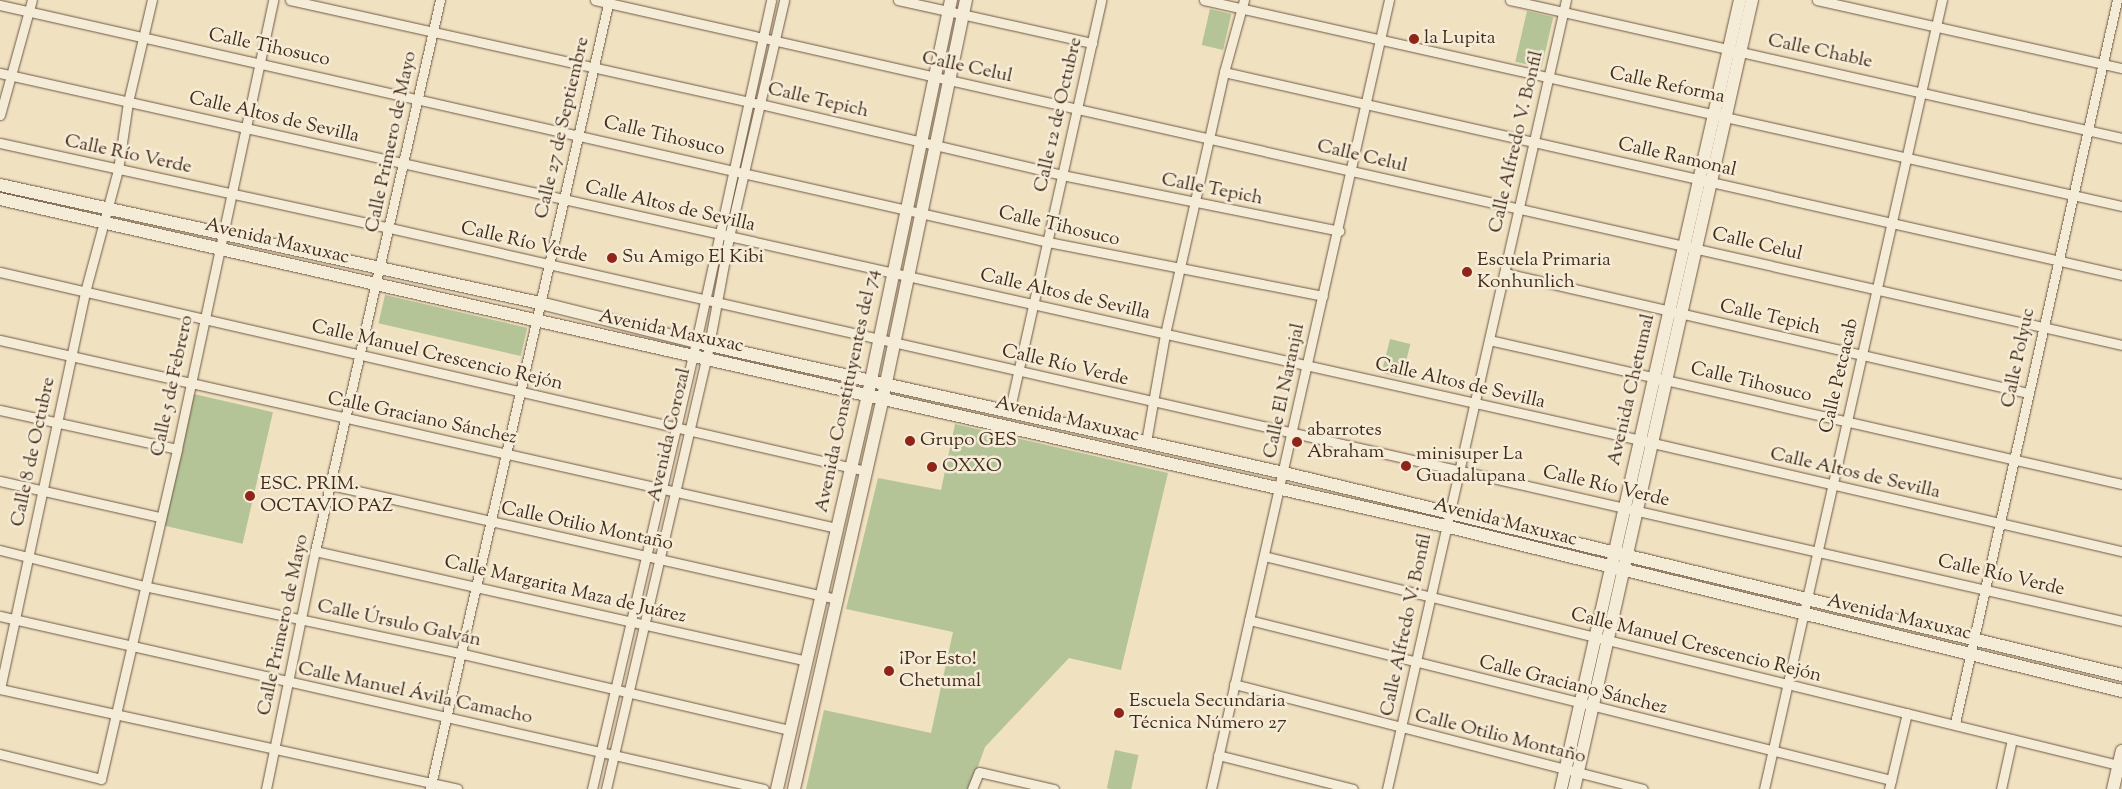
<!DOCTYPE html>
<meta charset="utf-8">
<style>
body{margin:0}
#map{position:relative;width:2122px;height:789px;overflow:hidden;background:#f0e1c1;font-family:"Sorts Mill Goudy",serif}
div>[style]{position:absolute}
.green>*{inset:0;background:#b5c497;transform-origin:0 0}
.roads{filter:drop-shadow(0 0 1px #6f5844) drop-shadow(0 0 1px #6f5844)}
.minor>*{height:9px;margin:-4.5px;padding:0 4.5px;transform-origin:4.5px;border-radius:4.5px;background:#f5ecd7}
.secondary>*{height:12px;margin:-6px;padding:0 6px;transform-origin:6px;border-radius:6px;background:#f5ecd7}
.dots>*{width:14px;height:14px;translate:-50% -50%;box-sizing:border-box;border:2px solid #f5ecd7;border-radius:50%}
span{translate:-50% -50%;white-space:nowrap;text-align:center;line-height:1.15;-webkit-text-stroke:5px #f5ecd7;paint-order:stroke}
.poi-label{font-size:19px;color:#442b1a}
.left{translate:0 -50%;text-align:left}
.street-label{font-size:19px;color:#442b1a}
</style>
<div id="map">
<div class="green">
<div style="left:1210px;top:9px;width:22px;height:37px;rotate:13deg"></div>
<div style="left:1527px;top:11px;width:27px;height:52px;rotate:13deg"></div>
<div style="left:385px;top:295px;width:146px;height:29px;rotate:13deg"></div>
<div style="left:1390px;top:339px;width:21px;height:35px;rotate:14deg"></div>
<div style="left:194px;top:394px;width:81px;height:135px;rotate:13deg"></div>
<div style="clip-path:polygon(955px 424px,1168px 473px,1121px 670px,1069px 658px,985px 747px,970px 789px,806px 789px,824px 710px,931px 733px,953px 632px,846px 609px,878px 478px,941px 490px)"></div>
<div style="left:1115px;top:750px;width:24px;height:39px;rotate:12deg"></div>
</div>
<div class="roads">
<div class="minor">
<div style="left:290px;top:0;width:481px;rotate:12.5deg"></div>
<div style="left:760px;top:104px;width:310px;rotate:13.2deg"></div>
<div style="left:1062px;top:175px;width:283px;rotate:11.4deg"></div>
<div style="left:595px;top:0;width:1565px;rotate:12.73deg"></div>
<div style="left:898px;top:0;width:199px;rotate:12.5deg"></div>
<div style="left:1204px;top:0;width:941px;rotate:12.65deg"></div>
<div style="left:1510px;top:0;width:627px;rotate:12.71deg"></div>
<div style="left:1817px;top:0;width:312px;rotate:12.6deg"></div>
<div style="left:0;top:5px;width:1074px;rotate:12.74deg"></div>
<div style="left:1048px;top:242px;width:280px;rotate:11.1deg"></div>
<div style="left:1224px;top:72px;width:921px;rotate:12.74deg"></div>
<div style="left:0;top:73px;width:1681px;rotate:12.61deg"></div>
<div style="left:1640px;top:440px;width:495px;rotate:13deg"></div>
<div style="left:0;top:115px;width:119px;rotate:-74.5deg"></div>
<div style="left:0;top:143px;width:399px;rotate:12.3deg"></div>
<div style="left:390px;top:228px;width:1776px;rotate:12.78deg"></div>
<div style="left:0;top:272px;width:889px;rotate:12.94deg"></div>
<div style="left:1505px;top:273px;width:537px;rotate:12.92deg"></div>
<div style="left:0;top:340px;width:858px;rotate:12.66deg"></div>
<div style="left:1489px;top:340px;width:649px;rotate:12.82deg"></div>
<div style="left:0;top:410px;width:181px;rotate:12.4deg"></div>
<div style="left:1009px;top:413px;width:423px;rotate:-77.4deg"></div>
<div style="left:1146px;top:442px;width:110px;rotate:-80deg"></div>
<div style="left:1165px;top:334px;width:269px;rotate:-77.3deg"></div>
<div style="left:1224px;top:72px;width:75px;rotate:-74.5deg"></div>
<div style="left:0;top:481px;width:164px;rotate:12.7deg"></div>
<div style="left:331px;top:485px;width:519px;rotate:12.7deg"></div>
<div style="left:0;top:550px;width:148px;rotate:14deg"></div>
<div style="left:144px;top:586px;width:322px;rotate:12deg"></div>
<div style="left:459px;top:653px;width:341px;rotate:13.1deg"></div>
<div style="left:315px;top:551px;width:504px;rotate:12.6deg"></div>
<div style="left:1264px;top:556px;width:883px;rotate:13.75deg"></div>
<div style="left:0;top:616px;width:783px;rotate:12.76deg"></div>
<div style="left:1249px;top:620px;width:662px;rotate:13.99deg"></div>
<div style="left:1234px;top:684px;width:422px;rotate:14.4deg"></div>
<div style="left:0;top:689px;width:406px;rotate:-77.9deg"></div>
<div style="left:85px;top:292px;width:126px;rotate:-74.9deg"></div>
<div style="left:118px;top:170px;width:69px;rotate:-81.6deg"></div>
<div style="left:128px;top:102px;width:105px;rotate:-76.8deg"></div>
<div style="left:0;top:689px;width:468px;rotate:12.3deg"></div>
<div style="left:1955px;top:723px;width:741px;rotate:-77.37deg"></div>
<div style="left:0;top:754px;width:104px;rotate:13.9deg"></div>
<div style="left:101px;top:779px;width:339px;rotate:-77deg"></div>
<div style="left:177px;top:449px;width:459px;rotate:-77.9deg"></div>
<div style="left:1218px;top:755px;width:139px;rotate:14.1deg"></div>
<div style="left:266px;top:789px;width:243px;rotate:-78.4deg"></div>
<div style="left:315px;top:551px;width:565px;rotate:-77.22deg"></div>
<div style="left:430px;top:789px;width:809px;rotate:-77.22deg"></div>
<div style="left:592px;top:789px;width:459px;rotate:-76.9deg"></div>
<div style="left:696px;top:342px;width:350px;rotate:-77.6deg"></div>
<div style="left:606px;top:789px;width:456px;rotate:-76.9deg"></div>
<div style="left:709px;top:345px;width:110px;rotate:-79.5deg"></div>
<div style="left:729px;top:237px;width:243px;rotate:-76.9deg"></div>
<div style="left:972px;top:789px;width:18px;rotate:-68deg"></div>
<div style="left:979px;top:772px;width:77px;rotate:12.8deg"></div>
<div style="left:1211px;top:789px;width:809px;rotate:-77.29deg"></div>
<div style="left:1387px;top:789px;width:809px;rotate:-77.22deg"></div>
<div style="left:1764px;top:789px;width:809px;rotate:-77.29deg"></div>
<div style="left:1889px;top:789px;width:78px;rotate:-76.7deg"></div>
<div style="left:2001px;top:789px;width:51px;rotate:-77.6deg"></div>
</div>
<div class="secondary">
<div style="left:0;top:185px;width:553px;rotate:12.33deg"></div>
<div style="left:540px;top:303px;width:161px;rotate:14deg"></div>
<div style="left:696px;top:342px;width:602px;rotate:12.56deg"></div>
<div style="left:1284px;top:473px;width:862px;rotate:13.55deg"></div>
<div style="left:0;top:199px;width:1482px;rotate:12.75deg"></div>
<div style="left:1445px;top:526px;width:697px;rotate:13.7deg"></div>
<div style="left:777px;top:789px;width:405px;rotate:-77deg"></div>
<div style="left:868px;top:394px;width:403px;rotate:-78.1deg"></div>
<div style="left:794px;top:789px;width:402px;rotate:-77.2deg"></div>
<div style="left:883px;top:397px;width:406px;rotate:-78.2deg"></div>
<div style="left:1561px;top:789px;width:809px;rotate:-77.22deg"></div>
<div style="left:1574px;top:789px;width:809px;rotate:-77.29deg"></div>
<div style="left:2113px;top:789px;width:39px;rotate:-77deg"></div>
</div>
</div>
<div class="dots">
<div style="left:1414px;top:39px;background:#8f2418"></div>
<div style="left:612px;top:258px;background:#8f2418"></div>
<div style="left:1467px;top:272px;background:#8f2418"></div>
<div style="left:910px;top:441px;background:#8f2418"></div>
<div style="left:1297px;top:442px;background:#8f2418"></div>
<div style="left:1406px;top:466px;background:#8f2418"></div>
<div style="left:932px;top:467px;background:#8f2418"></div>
<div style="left:250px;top:496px;background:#8f2418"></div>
<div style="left:889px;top:671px;background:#8f2418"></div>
<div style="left:1119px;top:713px;background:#8f2418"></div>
</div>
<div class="poi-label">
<span class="left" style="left:1424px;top:39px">la Lupita</span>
<span class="left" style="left:622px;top:258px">Su Amigo El Kibi</span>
<span class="left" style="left:1477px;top:272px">Escuela Primaria<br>Konhunlich</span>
<span class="left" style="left:1307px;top:442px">abarrotes<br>Abraham</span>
<span class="left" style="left:920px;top:441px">Grupo GES</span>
<span class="left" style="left:1416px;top:466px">minisuper La<br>Guadalupana</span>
<span class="left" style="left:942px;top:467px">OXXO</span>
<span class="left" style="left:260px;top:496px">ESC. PRIM.<br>OCTAVIO PAZ</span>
<span class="left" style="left:899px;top:671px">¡Por Esto!<br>Chetumal</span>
<span class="left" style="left:1129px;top:713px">Escuela Secundaria<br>Técnica Número 27</span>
</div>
<div class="street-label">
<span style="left:269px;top:48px;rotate:12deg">Calle Tihosuco</span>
<span style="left:1820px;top:52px;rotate:12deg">Calle Chable</span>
<span style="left:967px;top:68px;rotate:12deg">Calle Celul</span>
<span style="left:1667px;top:86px;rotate:12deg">Calle Reforma</span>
<span style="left:818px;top:101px;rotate:13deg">Calle Tepich</span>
<span style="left:1059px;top:115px;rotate:-77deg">Calle 12 de Octubre</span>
<span style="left:274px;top:118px;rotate:13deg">Calle Altos de Sevilla</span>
<span style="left:563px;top:128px;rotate:-77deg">Calle 27 de Septiembre</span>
<span style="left:664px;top:137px;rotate:13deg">Calle Tihosuco</span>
<span style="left:392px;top:142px;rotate:-78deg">Calle Primero de Mayo</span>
<span style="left:1517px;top:142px;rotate:-77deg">Calle Alfredo V. Bonfil</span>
<span style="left:128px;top:155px;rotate:12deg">Calle Río Verde</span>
<span style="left:1362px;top:157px;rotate:13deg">Calle Celul</span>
<span style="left:1677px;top:158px;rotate:13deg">Calle Ramonal</span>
<span style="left:1212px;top:190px;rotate:11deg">Calle Tepich</span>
<span style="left:670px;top:207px;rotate:13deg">Calle Altos de Sevilla</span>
<span style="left:1059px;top:227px;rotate:13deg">Calle Tihosuco</span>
<span style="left:277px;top:242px;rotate:13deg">Avenida Maxuxac</span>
<span style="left:524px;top:243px;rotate:13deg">Calle Río Verde</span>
<span style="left:1757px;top:245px;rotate:13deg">Calle Celul</span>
<span style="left:1065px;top:295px;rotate:13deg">Calle Altos de Sevilla</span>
<span style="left:1770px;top:318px;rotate:13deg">Calle Tepich</span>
<span style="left:671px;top:332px;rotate:12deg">Avenida Maxuxac</span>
<span style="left:437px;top:356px;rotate:13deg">Calle Manuel Crescencio Rejón</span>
<span style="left:2019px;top:358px;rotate:-78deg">Calle Polyuc</span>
<span style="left:1065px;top:366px;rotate:13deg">Calle Río Verde</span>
<span style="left:1840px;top:376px;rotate:-77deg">Calle Petcacab</span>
<span style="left:1751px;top:383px;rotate:13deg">Calle Tihosuco</span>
<span style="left:1460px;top:384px;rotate:13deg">Calle Altos de Sevilla</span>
<span style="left:173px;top:386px;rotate:-78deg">Calle 5 de Febrero</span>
<span style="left:1632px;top:390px;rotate:-77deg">Avenida Chetumal</span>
<span style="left:848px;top:391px;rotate:-78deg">Avenida Constituyentes del 74</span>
<span style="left:1285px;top:391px;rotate:-78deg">Calle El Naranjal</span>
<span style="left:422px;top:419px;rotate:12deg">Calle Graciano Sánchez</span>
<span style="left:1067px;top:420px;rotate:13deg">Avenida Maxuxac</span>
<span style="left:670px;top:435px;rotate:-77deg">Avenida Corozal</span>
<span style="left:34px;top:452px;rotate:-78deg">Calle 8 de Octubre</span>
<span style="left:1855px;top:474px;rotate:13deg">Calle Altos de Sevilla</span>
<span style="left:1606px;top:487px;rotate:13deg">Calle Río Verde</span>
<span style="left:1505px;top:523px;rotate:14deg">Avenida Maxuxac</span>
<span style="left:587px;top:527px;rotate:12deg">Calle Otilio Montaño</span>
<span style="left:2001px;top:576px;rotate:13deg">Calle Río Verde</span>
<span style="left:565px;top:590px;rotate:13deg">Calle Margarita Maza de Juárez</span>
<span style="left:1899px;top:618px;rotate:13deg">Avenida Maxuxac</span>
<span style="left:399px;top:624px;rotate:12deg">Calle Úrsulo Galván</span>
<span style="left:284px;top:625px;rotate:-78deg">Calle Primero de Mayo</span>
<span style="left:1407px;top:625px;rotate:-78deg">Calle Alfredo V. Bonfil</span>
<span style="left:1696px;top:646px;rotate:14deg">Calle Manuel Crescencio Rejón</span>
<span style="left:1573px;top:686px;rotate:14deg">Calle Graciano Sánchez</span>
<span style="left:415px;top:694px;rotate:12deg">Calle Manuel Ávila Camacho</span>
<span style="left:1500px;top:737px;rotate:14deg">Calle Otilio Montaño</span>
</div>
</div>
